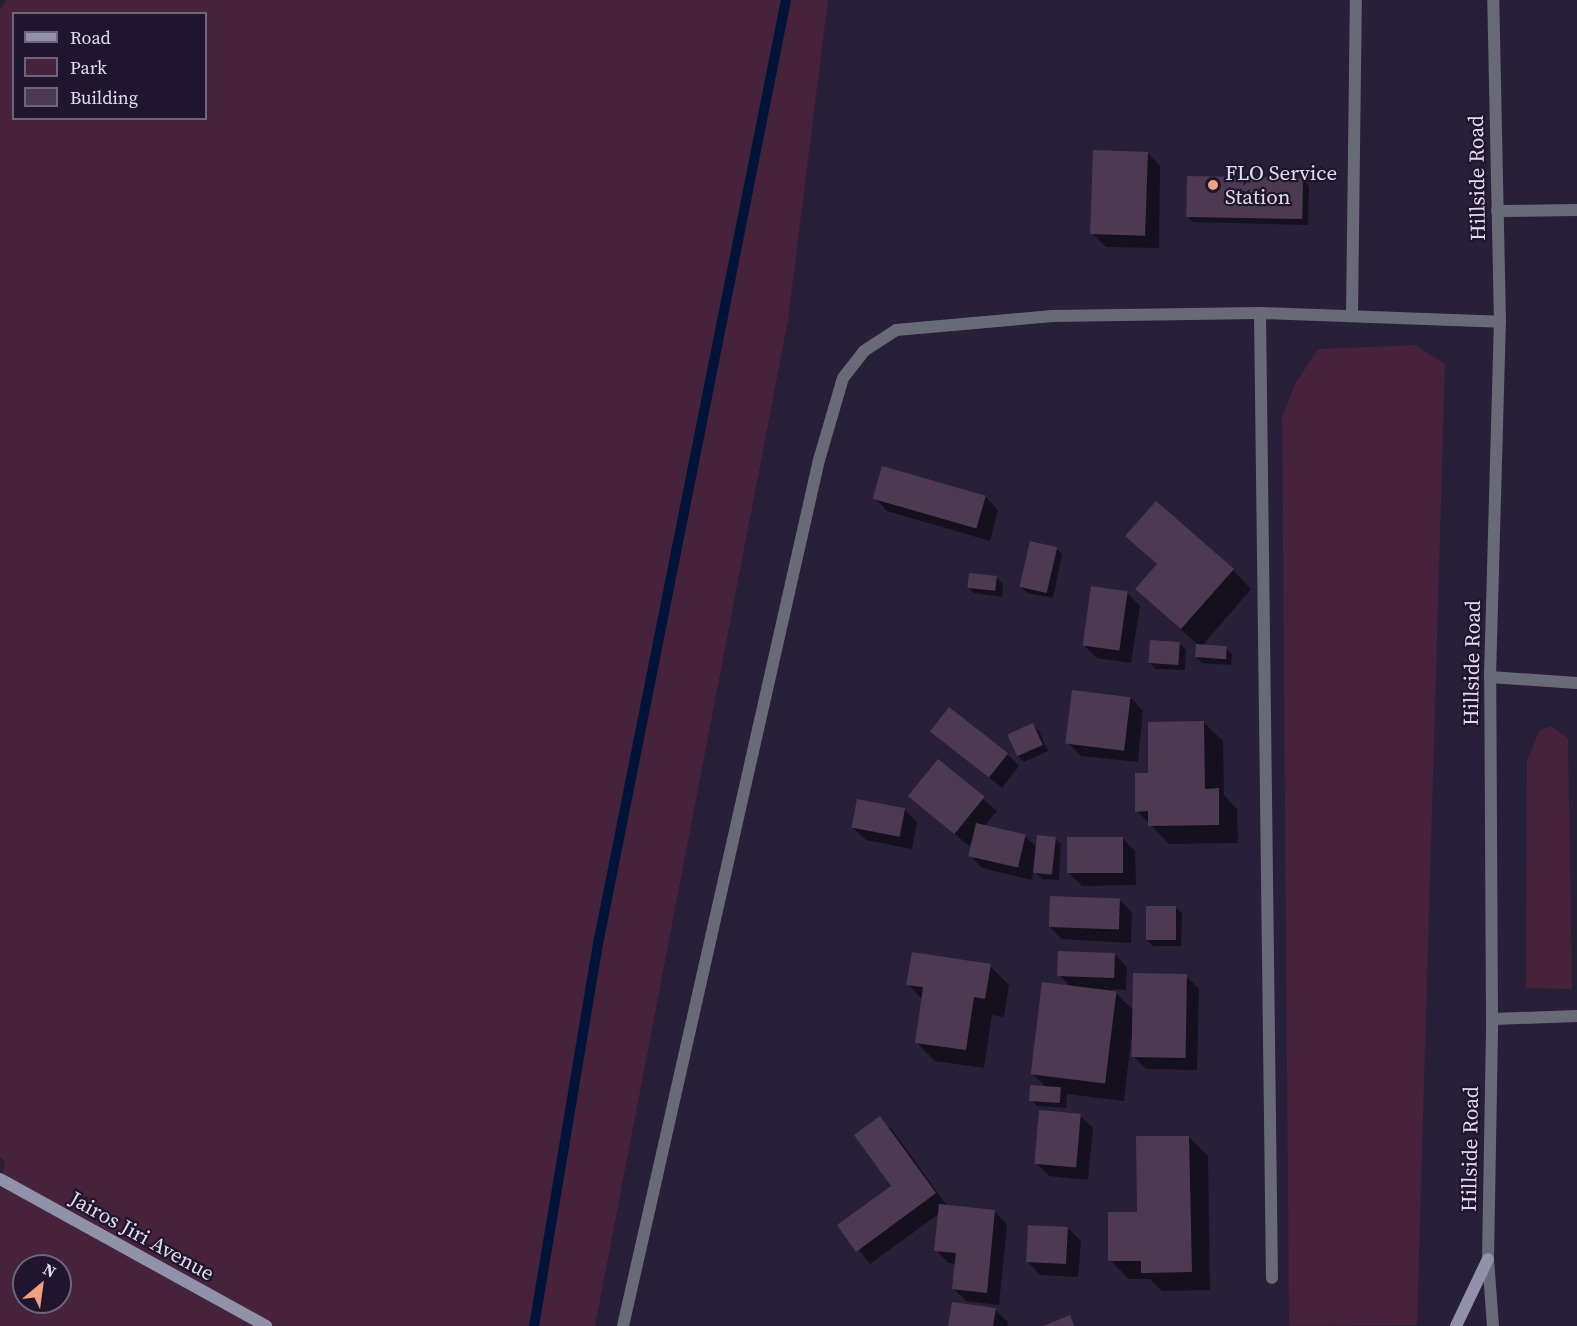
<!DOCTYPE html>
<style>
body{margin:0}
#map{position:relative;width:1577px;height:1326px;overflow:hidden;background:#281f38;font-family:"Source Serif 4",serif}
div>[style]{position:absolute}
.green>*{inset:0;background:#47223b}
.shadow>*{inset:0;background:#0007}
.stream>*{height:10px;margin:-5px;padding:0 5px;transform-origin:5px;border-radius:5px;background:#001339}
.building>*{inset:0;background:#4d3a52;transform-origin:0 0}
.service>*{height:12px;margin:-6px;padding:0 6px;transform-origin:6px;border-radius:6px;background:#696a78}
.minor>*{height:12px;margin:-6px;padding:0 6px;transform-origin:6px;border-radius:6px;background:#696a78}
.tertiary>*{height:12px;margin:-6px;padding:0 6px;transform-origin:6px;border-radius:6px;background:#696a78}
.secondary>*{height:12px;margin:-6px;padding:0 6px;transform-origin:6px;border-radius:6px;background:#8f92a8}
.dots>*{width:16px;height:16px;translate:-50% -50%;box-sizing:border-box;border:3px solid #1f152e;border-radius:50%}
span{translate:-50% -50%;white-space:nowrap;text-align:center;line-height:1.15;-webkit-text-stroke:4.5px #1f152e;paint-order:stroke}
.poi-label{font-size:21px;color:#e1dced}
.left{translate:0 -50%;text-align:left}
.street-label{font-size:21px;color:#e1dced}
.legend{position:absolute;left:12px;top:12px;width:195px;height:108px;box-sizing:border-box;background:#1f152e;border:2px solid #6d657a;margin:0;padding:8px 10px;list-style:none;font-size:18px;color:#e1dced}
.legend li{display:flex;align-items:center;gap:12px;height:30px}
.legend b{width:30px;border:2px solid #6d657a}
.north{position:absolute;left:12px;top:1254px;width:60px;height:60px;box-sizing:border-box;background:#1f152e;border:2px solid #6d657a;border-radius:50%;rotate:29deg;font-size:16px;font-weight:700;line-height:24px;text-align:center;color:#e1dced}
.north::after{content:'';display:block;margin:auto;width:21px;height:27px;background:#f2a07f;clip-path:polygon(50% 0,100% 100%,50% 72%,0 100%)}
</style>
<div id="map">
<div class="green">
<div style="clip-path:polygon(evenodd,6px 0,828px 0,788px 320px,595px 1326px,0 1326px,0 1189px,5px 1161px,0 1157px,0 10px,6px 0,14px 14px,206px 14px,206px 118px,14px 118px,14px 14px,6px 0,24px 1266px,60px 1266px,60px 1302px,24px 1302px,24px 1266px)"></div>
<div style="clip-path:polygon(1415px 345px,1445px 364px,1417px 1325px,1289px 1326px,1282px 417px,1295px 384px,1318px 349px)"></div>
<div style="clip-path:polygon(1551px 726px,1568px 738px,1572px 989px,1526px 988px,1527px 761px,1539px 731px)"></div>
</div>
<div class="shadow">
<div style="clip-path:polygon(1148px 153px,1160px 166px,1159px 248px,1106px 247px,1093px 234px)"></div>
<div style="clip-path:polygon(1303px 180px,1309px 186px,1308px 225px,1193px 222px,1187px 216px)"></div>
<div style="clip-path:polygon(986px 497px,998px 510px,990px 541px,887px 511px,875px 498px)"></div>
<div style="clip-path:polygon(1127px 536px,1233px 570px,1251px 589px,1202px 646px,1226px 648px,1232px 654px,1231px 665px,1202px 663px,1196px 657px,1197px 644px,1137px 589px,1158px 565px)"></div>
<div style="clip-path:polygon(1056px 548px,1062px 554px,1053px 598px,1027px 593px,1021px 587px)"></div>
<div style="clip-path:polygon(997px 578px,1003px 584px,1002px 597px,974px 593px,968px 587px)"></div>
<div style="clip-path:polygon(1127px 593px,1140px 606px,1131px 663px,1097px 658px,1084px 645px)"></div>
<div style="clip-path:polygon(1180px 644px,1186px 650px,1185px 670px,1156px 669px,1150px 663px)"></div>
<div style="clip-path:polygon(1131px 698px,1143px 711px,1138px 762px,1081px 756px,1068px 743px)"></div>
<div style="clip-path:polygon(1203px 722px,1223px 741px,1224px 795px,1237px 809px,1238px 843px,1169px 844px,1137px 811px,1150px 774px)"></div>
<div style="clip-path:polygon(1033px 725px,1039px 731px,1048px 751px,1024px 762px,1018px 756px)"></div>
<div style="clip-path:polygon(932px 731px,1007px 754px,1019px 766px,1002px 788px)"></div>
<div style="clip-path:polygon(938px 761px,997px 811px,984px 827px,1026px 837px,1038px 849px,1055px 838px,1061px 844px,1059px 880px,1042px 879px,1036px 873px,1037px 862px,1031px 880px,982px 868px,970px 855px,973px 840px,969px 846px,909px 795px)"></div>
<div style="clip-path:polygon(905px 810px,917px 822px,912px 849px,866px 840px,853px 828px)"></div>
<div style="clip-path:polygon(1122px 838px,1135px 851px,1136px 885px,1082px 886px,1069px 873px)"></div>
<div style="clip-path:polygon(1120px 900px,1132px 913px,1131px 943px,1062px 939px,1050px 927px)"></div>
<div style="clip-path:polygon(1175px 907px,1182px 913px,1181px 946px,1153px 946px,1147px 940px)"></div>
<div style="clip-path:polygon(1114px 954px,1127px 967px,1126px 990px,1112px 989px,1134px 1011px,1186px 976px,1199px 989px,1197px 1070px,1146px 1069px,1133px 1056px,1133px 1039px,1131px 1039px,1124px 1101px,1067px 1094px,1066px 1108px,1037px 1106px,1031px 1100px,1047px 1088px,1032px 1073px,1071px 987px,1059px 975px)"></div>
<div style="clip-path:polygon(990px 966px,1009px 985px,1004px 1017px,992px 1015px,984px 1068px,935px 1061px,916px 1042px,922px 999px,908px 984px)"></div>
<div style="clip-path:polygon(1080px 1116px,1093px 1128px,1088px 1180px,1049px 1176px,1036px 1163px)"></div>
<div style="clip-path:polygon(880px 1118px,893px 1131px,948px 1207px,995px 1212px,1007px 1224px,999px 1305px,966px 1301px,953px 1288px,956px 1264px,948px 1263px,936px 1250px,940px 1213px,870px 1264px,839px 1225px,893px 1187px)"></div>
<div style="clip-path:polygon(1189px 1137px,1208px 1156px,1210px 1290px,1162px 1291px,1150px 1279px,1129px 1279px,1110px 1260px)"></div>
<div style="clip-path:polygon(1068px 1228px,1081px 1241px,1078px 1277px,1040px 1275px,1028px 1262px)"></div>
<div style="clip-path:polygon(995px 1310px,1008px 1322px,1007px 1326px,950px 1326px)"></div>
</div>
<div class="stream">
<div style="left:534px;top:1326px;width:392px;rotate:-80.5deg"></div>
<div style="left:599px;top:939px;width:957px;rotate:-78.74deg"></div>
</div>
<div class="building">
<div style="left:1093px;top:150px;width:55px;height:84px;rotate:2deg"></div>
<div style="left:1187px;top:176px;width:116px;height:41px;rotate:1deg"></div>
<div style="left:882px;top:466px;width:108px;height:34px;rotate:16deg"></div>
<div style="clip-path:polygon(1156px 501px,1234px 569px,1181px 629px,1135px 589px,1157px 564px,1125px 536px)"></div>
<div style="left:1030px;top:541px;width:28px;height:47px;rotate:13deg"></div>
<div style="left:969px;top:573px;width:28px;height:15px;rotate:6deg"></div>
<div style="left:1091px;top:586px;width:37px;height:60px;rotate:8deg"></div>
<div style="left:1150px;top:640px;width:30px;height:23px;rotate:4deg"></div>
<div style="left:1196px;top:644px;width:31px;height:13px;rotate:4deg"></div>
<div style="left:1072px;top:690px;width:59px;height:54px;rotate:7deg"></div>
<div style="left:949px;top:707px;width:75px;height:31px;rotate:38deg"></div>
<div style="clip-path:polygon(1204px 721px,1205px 789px,1219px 788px,1219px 825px,1148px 826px,1148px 811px,1135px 812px,1135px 773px,1148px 773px,1148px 722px)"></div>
<div style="left:1033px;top:723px;width:24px;height:28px;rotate:66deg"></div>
<div style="left:938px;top:759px;width:60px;height:48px;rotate:39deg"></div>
<div style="left:857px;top:799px;width:49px;height:29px;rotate:11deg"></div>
<div style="left:976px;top:823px;width:51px;height:34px;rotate:13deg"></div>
<div style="left:1037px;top:835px;width:19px;height:38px;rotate:6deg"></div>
<div style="left:1067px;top:837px;width:56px;height:36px"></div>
<div style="left:1050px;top:896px;width:70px;height:31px;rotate:2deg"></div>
<div style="left:1146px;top:906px;width:30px;height:34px"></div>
<div style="left:1058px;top:951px;width:57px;height:25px;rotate:2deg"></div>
<div style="clip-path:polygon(912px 952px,991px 964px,985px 999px,974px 997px,966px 1050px,915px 1043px,923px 987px,906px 985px)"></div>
<div style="left:1133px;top:973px;width:54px;height:84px;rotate:1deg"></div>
<div style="left:1042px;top:982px;width:75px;height:93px;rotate:7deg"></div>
<div style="left:1030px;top:1085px;width:31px;height:16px;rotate:4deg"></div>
<div style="left:1039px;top:1110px;width:42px;height:54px;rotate:5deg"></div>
<div style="clip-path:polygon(880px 1116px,936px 1193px,856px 1252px,837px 1225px,891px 1186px,854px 1135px)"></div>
<div style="clip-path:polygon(1136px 1136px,1189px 1136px,1192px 1272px,1141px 1273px,1141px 1261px,1108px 1261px,1108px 1212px,1137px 1212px)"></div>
<div style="clip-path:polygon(939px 1204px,995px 1210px,987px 1293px,952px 1289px,956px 1253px,934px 1251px)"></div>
<div style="left:1028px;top:1225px;width:40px;height:37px;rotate:3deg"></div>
<div style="clip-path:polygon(952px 1302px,996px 1308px,993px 1326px,948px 1326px)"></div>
<div style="clip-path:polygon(1070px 1315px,1074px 1326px,1043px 1326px)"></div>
</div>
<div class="service">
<div style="left:1352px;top:316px;width:316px;rotate:-89.3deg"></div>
</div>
<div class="minor">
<div style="left:1497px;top:211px;width:80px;rotate:-0.7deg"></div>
<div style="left:1260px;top:313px;width:965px;rotate:89.29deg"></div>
<div style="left:1490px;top:677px;width:87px;rotate:3.9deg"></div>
<div style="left:1492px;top:1019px;width:85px;rotate:-2deg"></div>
<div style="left:623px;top:1326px;width:888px;rotate:-77.25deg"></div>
<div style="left:819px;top:460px;width:85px;rotate:-73.7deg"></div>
<div style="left:843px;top:378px;width:34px;rotate:-52deg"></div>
<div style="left:864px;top:351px;width:38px;rotate:-33deg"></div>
<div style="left:896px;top:330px;width:157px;rotate:-5.1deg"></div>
<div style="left:1052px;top:316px;width:208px;rotate:-0.8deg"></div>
<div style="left:1260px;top:313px;width:240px;rotate:2.1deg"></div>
</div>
<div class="tertiary">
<div style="left:1493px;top:1326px;width:67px;rotate:-94.3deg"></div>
<div style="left:1488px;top:1259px;width:240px;rotate:-89deg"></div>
<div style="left:1492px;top:1019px;width:342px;rotate:-90.3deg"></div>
<div style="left:1490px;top:677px;width:355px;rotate:-88.4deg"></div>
<div style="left:1500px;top:322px;width:322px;rotate:-91.2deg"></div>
</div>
<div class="secondary">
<div style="left:0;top:1179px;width:304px;rotate:28.9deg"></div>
<div style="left:1456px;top:1326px;width:74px;rotate:-64.5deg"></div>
</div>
<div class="dots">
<div style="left:1213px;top:185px;background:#f2a07f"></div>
</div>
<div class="poi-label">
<span class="left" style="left:1225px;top:185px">FLO Service<br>Station</span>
</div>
<div class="street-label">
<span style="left:1477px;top:178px;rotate:-91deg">Hillside Road</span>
<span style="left:1472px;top:663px;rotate:-89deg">Hillside Road</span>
<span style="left:1470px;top:1149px;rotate:-89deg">Hillside Road</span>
<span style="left:142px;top:1236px;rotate:29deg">Jairos Jiri Avenue</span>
</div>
<ul class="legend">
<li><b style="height:8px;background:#8f92a8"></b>Road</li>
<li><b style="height:16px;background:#47223b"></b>Park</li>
<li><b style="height:16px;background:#4d3a52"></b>Building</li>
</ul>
<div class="north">N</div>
</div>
